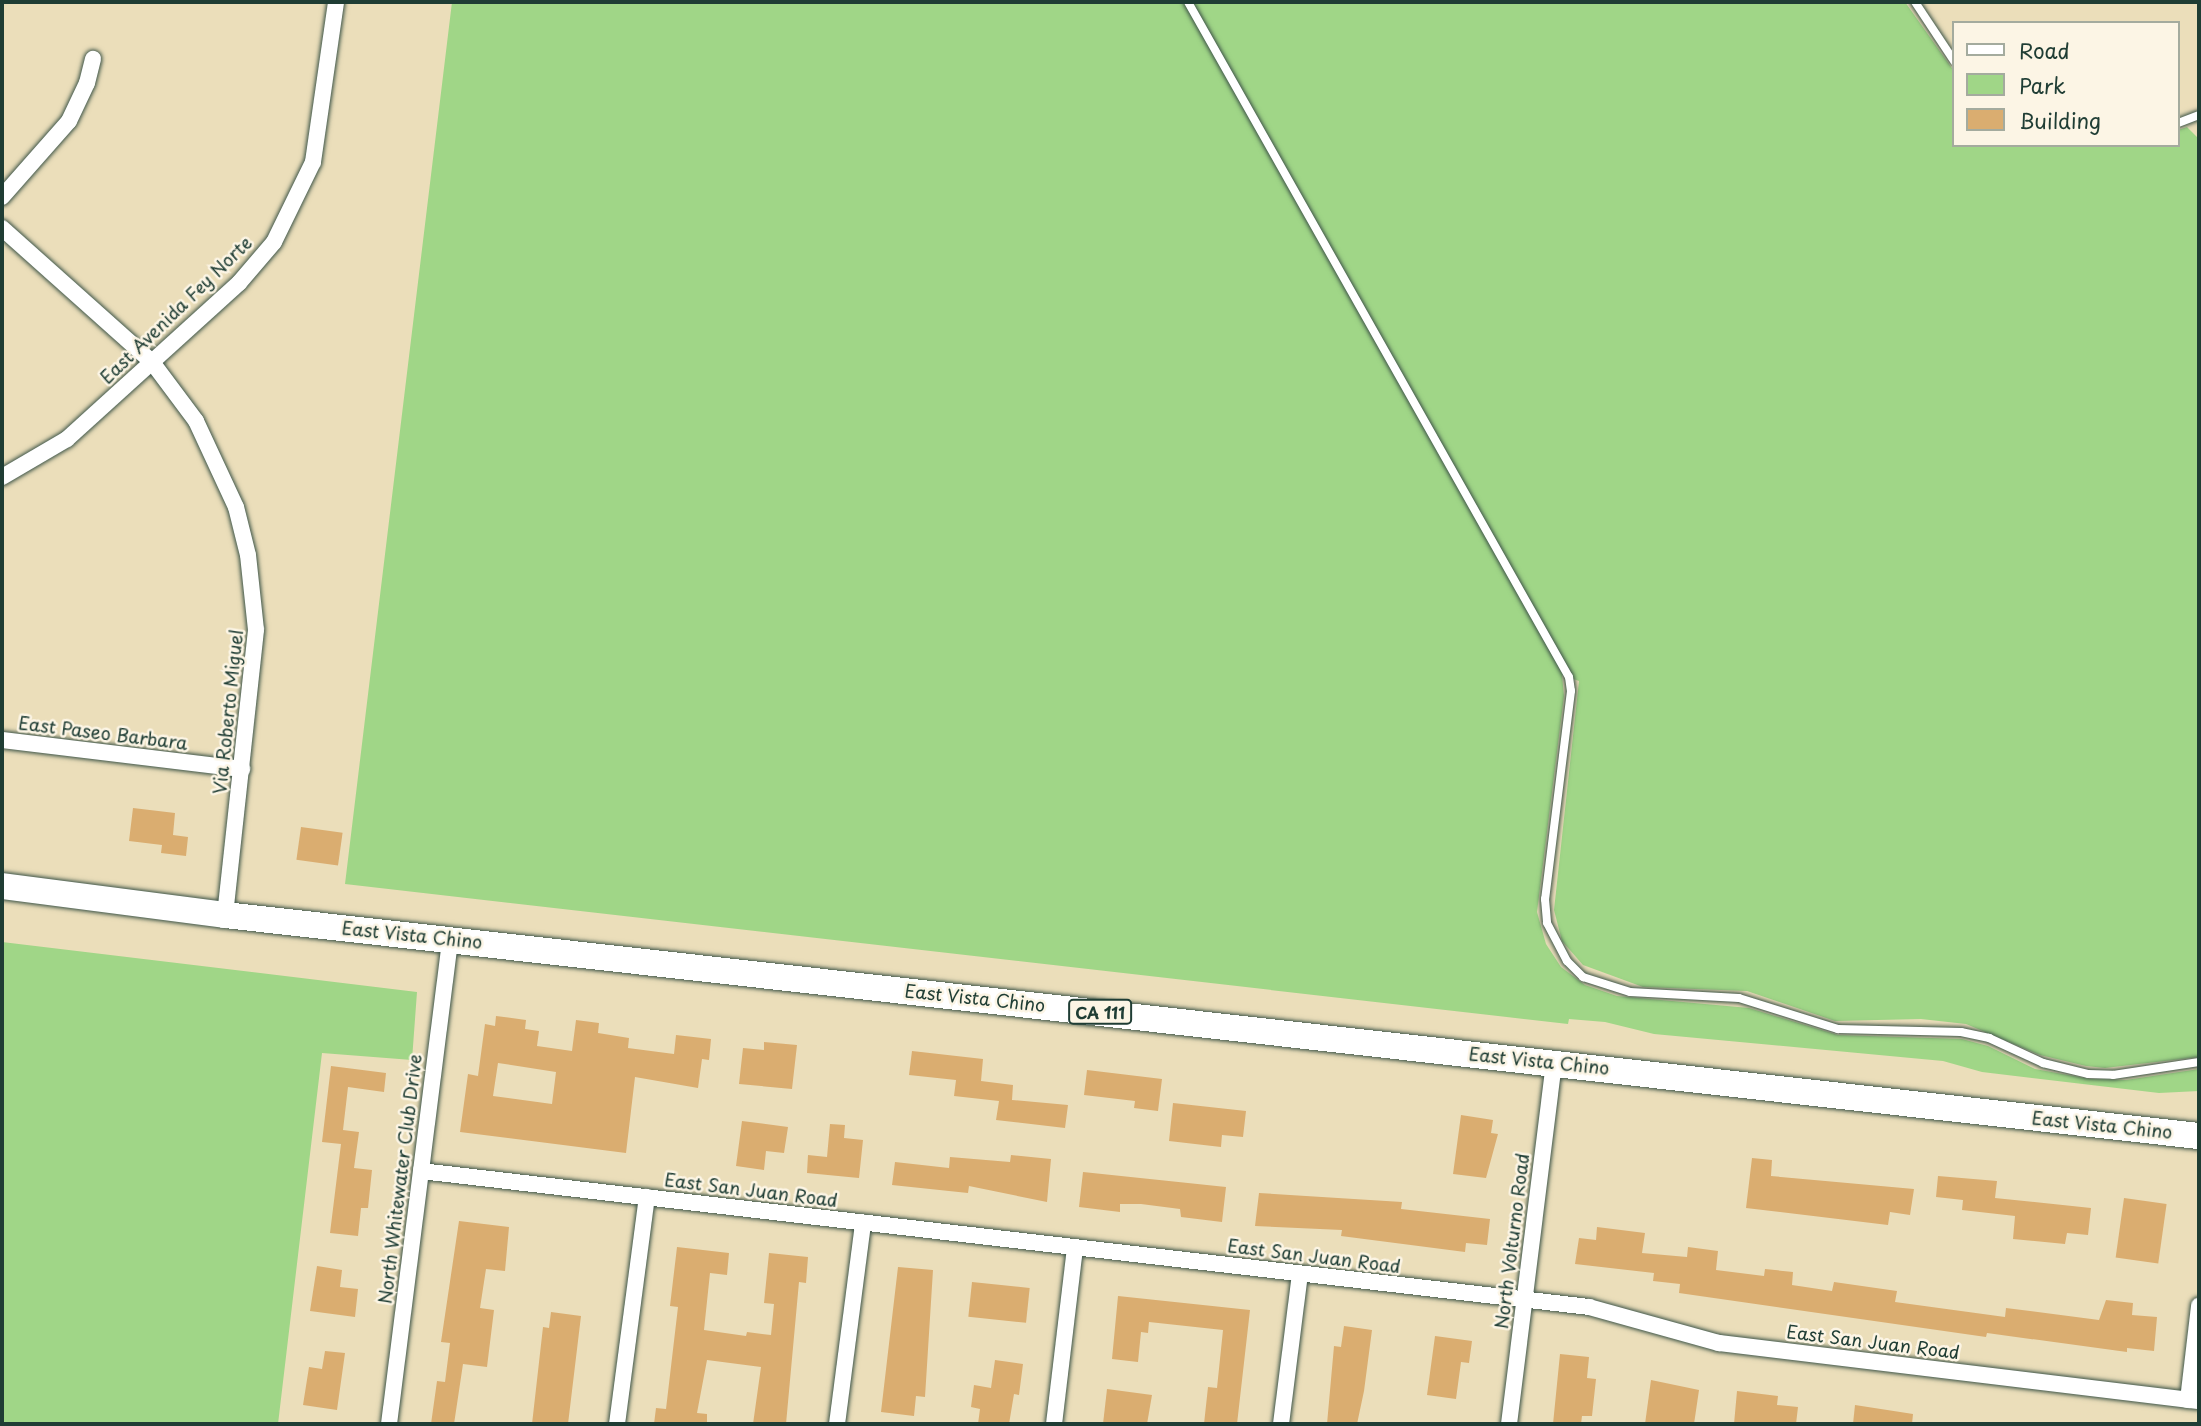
<!DOCTYPE html>
<style>
body{margin:0}
#map{position:relative;width:2201px;height:1426px;overflow:hidden;background:#ebdeba;font-family:"Playpen Sans",sans-serif}
div>[style]{position:absolute}
.green>*{inset:0;background:#a0d687}
.building>*{inset:0;background:#daad70;transform-origin:0 0}
.roads{filter:drop-shadow(0 0 2px #3e5548) drop-shadow(0 0 2px #3e5548)}
.lane>*{height:8px;margin:-4px;padding:0 4px;transform-origin:4px;border-radius:4px;background:#fff}
.street>*{height:16px;margin:-8px;padding:0 8px;transform-origin:8px;border-radius:8px;background:#fff}
.primary>*{height:26px;margin:-13px;padding:0 13px;transform-origin:13px;border-radius:13px;background:#fff}
span{translate:-50% -50%;white-space:nowrap;text-align:center;line-height:1.15;-webkit-text-stroke:5px #fcf5e5;paint-order:stroke}
.shield-label span{padding:2px 5px;background:#fcf5e5;border:2px solid;border-radius:5px;-webkit-text-stroke-width:0}
.shield-label{font-size:16px;color:#1f3d34;font-weight:700}
.street-label{font-size:18px;color:#1f3d34}
.frame{position:absolute;inset:0;border:4px solid #1f3d34;pointer-events:none}
.legend{position:absolute;left:1952px;top:21px;width:228px;height:126px;box-sizing:border-box;background:#fcf5e5;border:2px solid #a4ab9e;margin:0;padding:9px 12px;list-style:none;font-size:21px;color:#1f3d34}
.legend li{display:flex;align-items:center;gap:14px;height:35px}
.legend b{width:35px;border:2px solid #a4ab9e}
</style>
<div id="map">
<div class="green">
<div style="clip-path:polygon(452px 2px,1905px 2px,1954px 71px,1954px 145px,2178px 145px,2178px 130px,2187px 127px,2199px 139px,2199px 1057px,2105px 1068px,2086px 1066px,2040px 1055px,1966px 1024px,1921px 1019px,1835px 1021px,1747px 991px,1643px 987px,1583px 965px,1562px 941px,1554px 910px,1579px 681px,1562px 675px,1564px 696px,1537px 912px,1546px 944px,1561px 967px,1585px 985px,1617px 996px,1749px 1008px,1838px 1035px,1962px 1039px,1988px 1046px,2035px 1069px,2090px 1079px,2126px 1080px,2199px 1069px,2199px 1091px,2159px 1093px,1982px 1072px,1943px 1061px,1654px 1034px,1605px 1022px,1569px 1019px,1568px 1024px,345px 884px)"></div>
<div style="clip-path:polygon(2px 942px,417px 992px,412px 1060px,322px 1053px,278px 1424px,2px 1424px)"></div>
</div>
<div class="building">
<div style="clip-path:polygon(133px 808px,175px 813px,173px 835px,188px 837px,186px 856px,161px 853px,162px 845px,129px 841px)"></div>
<div style="left:301px;top:827px;width:42px;height:33px;rotate:8deg"></div>
<div style="clip-path:polygon(evenodd,496px 1016px,526px 1020px,525px 1029px,539px 1031px,537px 1046px,572px 1051px,576px 1020px,599px 1023px,598px 1033px,629px 1038px,628px 1048px,674px 1054px,676px 1035px,711px 1039px,709px 1060px,702px 1059px,698px 1088px,635px 1077px,626px 1153px,460px 1132px,468px 1074px,478px 1076px,485px 1024px,495px 1026px,496px 1016px,498px 1063px,556px 1072px,552px 1104px,493px 1096px,498px 1063px)"></div>
<div style="clip-path:polygon(764px 1042px,797px 1045px,792px 1089px,739px 1084px,743px 1048px,764px 1050px)"></div>
<div style="clip-path:polygon(912px 1051px,983px 1059px,981px 1081px,1013px 1085px,1012px 1100px,1068px 1105px,1065px 1128px,996px 1120px,999px 1101px,954px 1096px,956px 1080px,909px 1075px)"></div>
<div style="clip-path:polygon(331px 1066px,386px 1073px,384px 1092px,348px 1087px,343px 1130px,359px 1132px,354px 1168px,372px 1170px,368px 1208px,361px 1208px,358px 1236px,330px 1233px,341px 1144px,322px 1142px)"></div>
<div style="clip-path:polygon(1087px 1070px,1162px 1079px,1158px 1111px,1134px 1108px,1135px 1101px,1084px 1095px)"></div>
<div style="clip-path:polygon(1173px 1103px,1246px 1111px,1243px 1137px,1222px 1135px,1221px 1147px,1169px 1141px)"></div>
<div style="clip-path:polygon(1461px 1115px,1493px 1120px,1491px 1133px,1498px 1134px,1486px 1178px,1453px 1174px)"></div>
<div style="clip-path:polygon(742px 1121px,788px 1127px,784px 1153px,766px 1151px,764px 1170px,736px 1166px)"></div>
<div style="clip-path:polygon(830px 1124px,845px 1125px,844px 1138px,863px 1140px,859px 1178px,807px 1173px,808px 1155px,827px 1157px)"></div>
<div style="clip-path:polygon(1011px 1155px,1051px 1159px,1047px 1202px,969px 1186px,968px 1193px,892px 1185px,895px 1162px,949px 1168px,950px 1157px,1010px 1162px)"></div>
<div style="clip-path:polygon(1752px 1158px,1772px 1160px,1771px 1176px,1914px 1189px,1910px 1215px,1890px 1212px,1888px 1225px,1746px 1208px)"></div>
<div style="clip-path:polygon(1083px 1172px,1226px 1187px,1222px 1222px,1181px 1217px,1180px 1209px,1141px 1204px,1120px 1204px,1120px 1212px,1079px 1207px)"></div>
<div style="clip-path:polygon(1938px 1176px,1997px 1181px,1995px 1198px,2091px 1208px,2088px 1235px,2067px 1233px,2065px 1244px,2013px 1239px,2015px 1216px,1962px 1210px,1963px 1200px,1936px 1197px)"></div>
<div style="clip-path:polygon(1259px 1193px,1402px 1202px,1401px 1209px,1490px 1219px,1487px 1245px,1466px 1243px,1465px 1252px,1341px 1236px,1342px 1230px,1255px 1226px)"></div>
<div style="left:2124px;top:1198px;width:43px;height:60px;rotate:8deg"></div>
<div style="clip-path:polygon(459px 1221px,509px 1227px,505px 1271px,486px 1269px,480px 1308px,494px 1310px,487px 1367px,463px 1364px,454px 1424px,431px 1424px,437px 1381px,445px 1382px,450px 1343px,441px 1342px)"></div>
<div style="clip-path:polygon(1597px 1227px,1645px 1233px,1642px 1253px,1687px 1257px,1688px 1247px,1718px 1251px,1716px 1270px,1764px 1276px,1765px 1269px,1793px 1272px,1792px 1285px,1832px 1291px,1834px 1282px,1897px 1291px,1895px 1302px,2005px 1317px,2006px 1308px,2099px 1320px,2106px 1300px,2133px 1303px,2132px 1315px,2157px 1317px,2154px 1351px,2127px 1348px,2127px 1352px,1987px 1333px,1986px 1337px,1679px 1293px,1680px 1284px,1653px 1281px,1654px 1273px,1575px 1264px,1579px 1238px,1596px 1240px)"></div>
<div style="clip-path:polygon(677px 1247px,729px 1253px,727px 1275px,710px 1273px,704px 1330px,746px 1336px,747px 1332px,771px 1335px,774px 1304px,764px 1303px,769px 1253px,808px 1257px,806px 1283px,799px 1282px,786px 1424px,753px 1424px,761px 1367px,707px 1360px,697px 1413px,707px 1414px,707px 1424px,654px 1424px,656px 1408px,666px 1409px,678px 1307px,670px 1306px)"></div>
<div style="clip-path:polygon(317px 1266px,342px 1270px,340px 1287px,358px 1289px,355px 1317px,310px 1311px)"></div>
<div style="clip-path:polygon(898px 1267px,933px 1270px,925px 1397px,916px 1396px,914px 1416px,881px 1412px)"></div>
<div style="left:972px;top:1282px;width:58px;height:35px;rotate:6deg"></div>
<div style="clip-path:polygon(1118px 1296px,1250px 1310px,1237px 1424px,1204px 1424px,1208px 1387px,1217px 1388px,1223px 1330px,1149px 1322px,1148px 1333px,1141px 1332px,1138px 1362px,1112px 1359px)"></div>
<div style="clip-path:polygon(551px 1312px,581px 1316px,568px 1424px,532px 1424px,543px 1327px,549px 1328px)"></div>
<div style="clip-path:polygon(1344px 1326px,1372px 1330px,1364px 1391px,1357px 1424px,1327px 1424px,1334px 1346px,1341px 1347px)"></div>
<div style="clip-path:polygon(1435px 1336px,1472px 1341px,1469px 1363px,1461px 1362px,1456px 1399px,1427px 1395px)"></div>
<div style="clip-path:polygon(325px 1351px,345px 1353px,337px 1410px,303px 1405px,309px 1367px,322px 1369px)"></div>
<div style="clip-path:polygon(1560px 1354px,1589px 1357px,1587px 1378px,1596px 1379px,1592px 1416px,1582px 1416px,1581px 1424px,1553px 1424px)"></div>
<div style="clip-path:polygon(995px 1360px,1023px 1364px,1019px 1395px,1014px 1394px,1009px 1424px,978px 1424px,980px 1409px,971px 1407px,974px 1385px,991px 1388px)"></div>
<div style="clip-path:polygon(1651px 1380px,1699px 1390px,1694px 1424px,1645px 1424px)"></div>
<div style="clip-path:polygon(1107px 1389px,1152px 1395px,1147px 1424px,1103px 1424px)"></div>
<div style="clip-path:polygon(1737px 1391px,1778px 1396px,1777px 1405px,1798px 1407px,1796px 1424px,1734px 1424px)"></div>
<div style="clip-path:polygon(1855px 1405px,1913px 1414px,1912px 1424px,1853px 1424px)"></div>
</div>
<div class="roads">
<div class="lane">
<div style="left:1188px;top:2px;width:775px;rotate:60.56deg"></div>
<div style="left:1569px;top:677px;width:14px;rotate:82deg"></div>
<div style="left:1571px;top:691px;width:210px;rotate:97.1deg"></div>
<div style="left:1545px;top:899px;width:24px;rotate:85deg"></div>
<div style="left:1547px;top:923px;width:43px;rotate:62.2deg"></div>
<div style="left:1567px;top:961px;width:23px;rotate:45deg"></div>
<div style="left:1583px;top:977px;width:49px;rotate:17.7deg"></div>
<div style="left:1630px;top:992px;width:109px;rotate:3.2deg"></div>
<div style="left:1739px;top:998px;width:104px;rotate:17.4deg"></div>
<div style="left:1838px;top:1029px;width:123px;rotate:1.4deg"></div>
<div style="left:1961px;top:1032px;width:29px;rotate:12deg"></div>
<div style="left:1989px;top:1038px;width:60px;rotate:24.8deg"></div>
<div style="left:2043px;top:1063px;width:46px;rotate:13.7deg"></div>
<div style="left:2088px;top:1074px;width:25px;rotate:2deg"></div>
<div style="left:2113px;top:1075px;width:87px;rotate:-8.6deg"></div>
<div style="left:1915px;top:2px;width:71px;rotate:56.5deg"></div>
<div style="left:2178px;top:123px;width:22px;rotate:-21deg"></div>
</div>
<div class="street">
<div style="left:2px;top:197px;width:101px;rotate:-48.6deg"></div>
<div style="left:69px;top:121px;width:42px;rotate:-64.7deg"></div>
<div style="left:87px;top:83px;width:25px;rotate:-76deg"></div>
<div style="left:2px;top:228px;width:201px;rotate:41.8deg"></div>
<div style="left:152px;top:362px;width:74px;rotate:53.3deg"></div>
<div style="left:196px;top:421px;width:95px;rotate:65.1deg"></div>
<div style="left:236px;top:507px;width:49px;rotate:76deg"></div>
<div style="left:248px;top:555px;width:75px;rotate:83.9deg"></div>
<div style="left:256px;top:630px;width:287px;rotate:96.2deg"></div>
<div style="left:2px;top:477px;width:75px;rotate:-30.3deg"></div>
<div style="left:67px;top:439px;width:232px;rotate:-42.2deg"></div>
<div style="left:239px;top:283px;width:54px;rotate:-49.5deg"></div>
<div style="left:274px;top:242px;width:89px;rotate:-64deg"></div>
<div style="left:313px;top:162px;width:162px;rotate:-81.8deg"></div>
<div style="left:2px;top:740px;width:242px;rotate:6.9deg"></div>
<div style="left:421px;top:1171px;width:1176px;rotate:6.64deg"></div>
<div style="left:1589px;top:1307px;width:135px;rotate:15.5deg"></div>
<div style="left:1719px;top:1343px;width:483px;rotate:6.9deg"></div>
<div style="left:2188px;top:1400px;width:95px;rotate:-83.3deg"></div>
<div style="left:389px;top:1424px;width:490px;rotate:-82.8deg"></div>
<div style="left:617px;top:1424px;width:229px;rotate:-82.5deg"></div>
<div style="left:837px;top:1424px;width:203px;rotate:-82.6deg"></div>
<div style="left:1054px;top:1424px;width:178px;rotate:-83.2deg"></div>
<div style="left:1281px;top:1424px;width:151px;rotate:-82.8deg"></div>
<div style="left:1509px;top:1424px;width:364px;rotate:-82.9deg"></div>
</div>
<div class="primary">
<div style="left:2px;top:886px;width:225px;rotate:7.4deg"></div>
<div style="left:225px;top:915px;width:1986px;rotate:6.39deg"></div>
</div>
</div>
<div class="shield-label">
<span style="left:1100px;top:1012px">CA 111</span>
</div>
<div class="street-label">
<span style="left:176px;top:310px;rotate:-44deg">East Avenida Fey Norte</span>
<span style="left:228px;top:712px;rotate:-84deg">Via Roberto Miguel</span>
<span style="left:103px;top:733px;rotate:7deg">East Paseo Barbara</span>
<span style="left:412px;top:935px;rotate:6deg">East Vista Chino</span>
<span style="left:975px;top:998px;rotate:6deg">East Vista Chino</span>
<span style="left:1539px;top:1061px;rotate:6deg">East Vista Chino</span>
<span style="left:2102px;top:1125px;rotate:6deg">East Vista Chino</span>
<span style="left:400px;top:1179px;rotate:-83deg">North Whitewater Club Drive</span>
<span style="left:751px;top:1190px;rotate:7deg">East San Juan Road</span>
<span style="left:1512px;top:1241px;rotate:-83deg">North Volturno Road</span>
<span style="left:1314px;top:1256px;rotate:7deg">East San Juan Road</span>
<span style="left:1873px;top:1342px;rotate:7deg">East San Juan Road</span>
</div>
<div class="frame"></div>
<ul class="legend">
<li><b style="height:9px;background:#fff"></b>Road</li>
<li><b style="height:19px;background:#a0d687"></b>Park</li>
<li><b style="height:19px;background:#daad70"></b>Building</li>
</ul>
</div>
